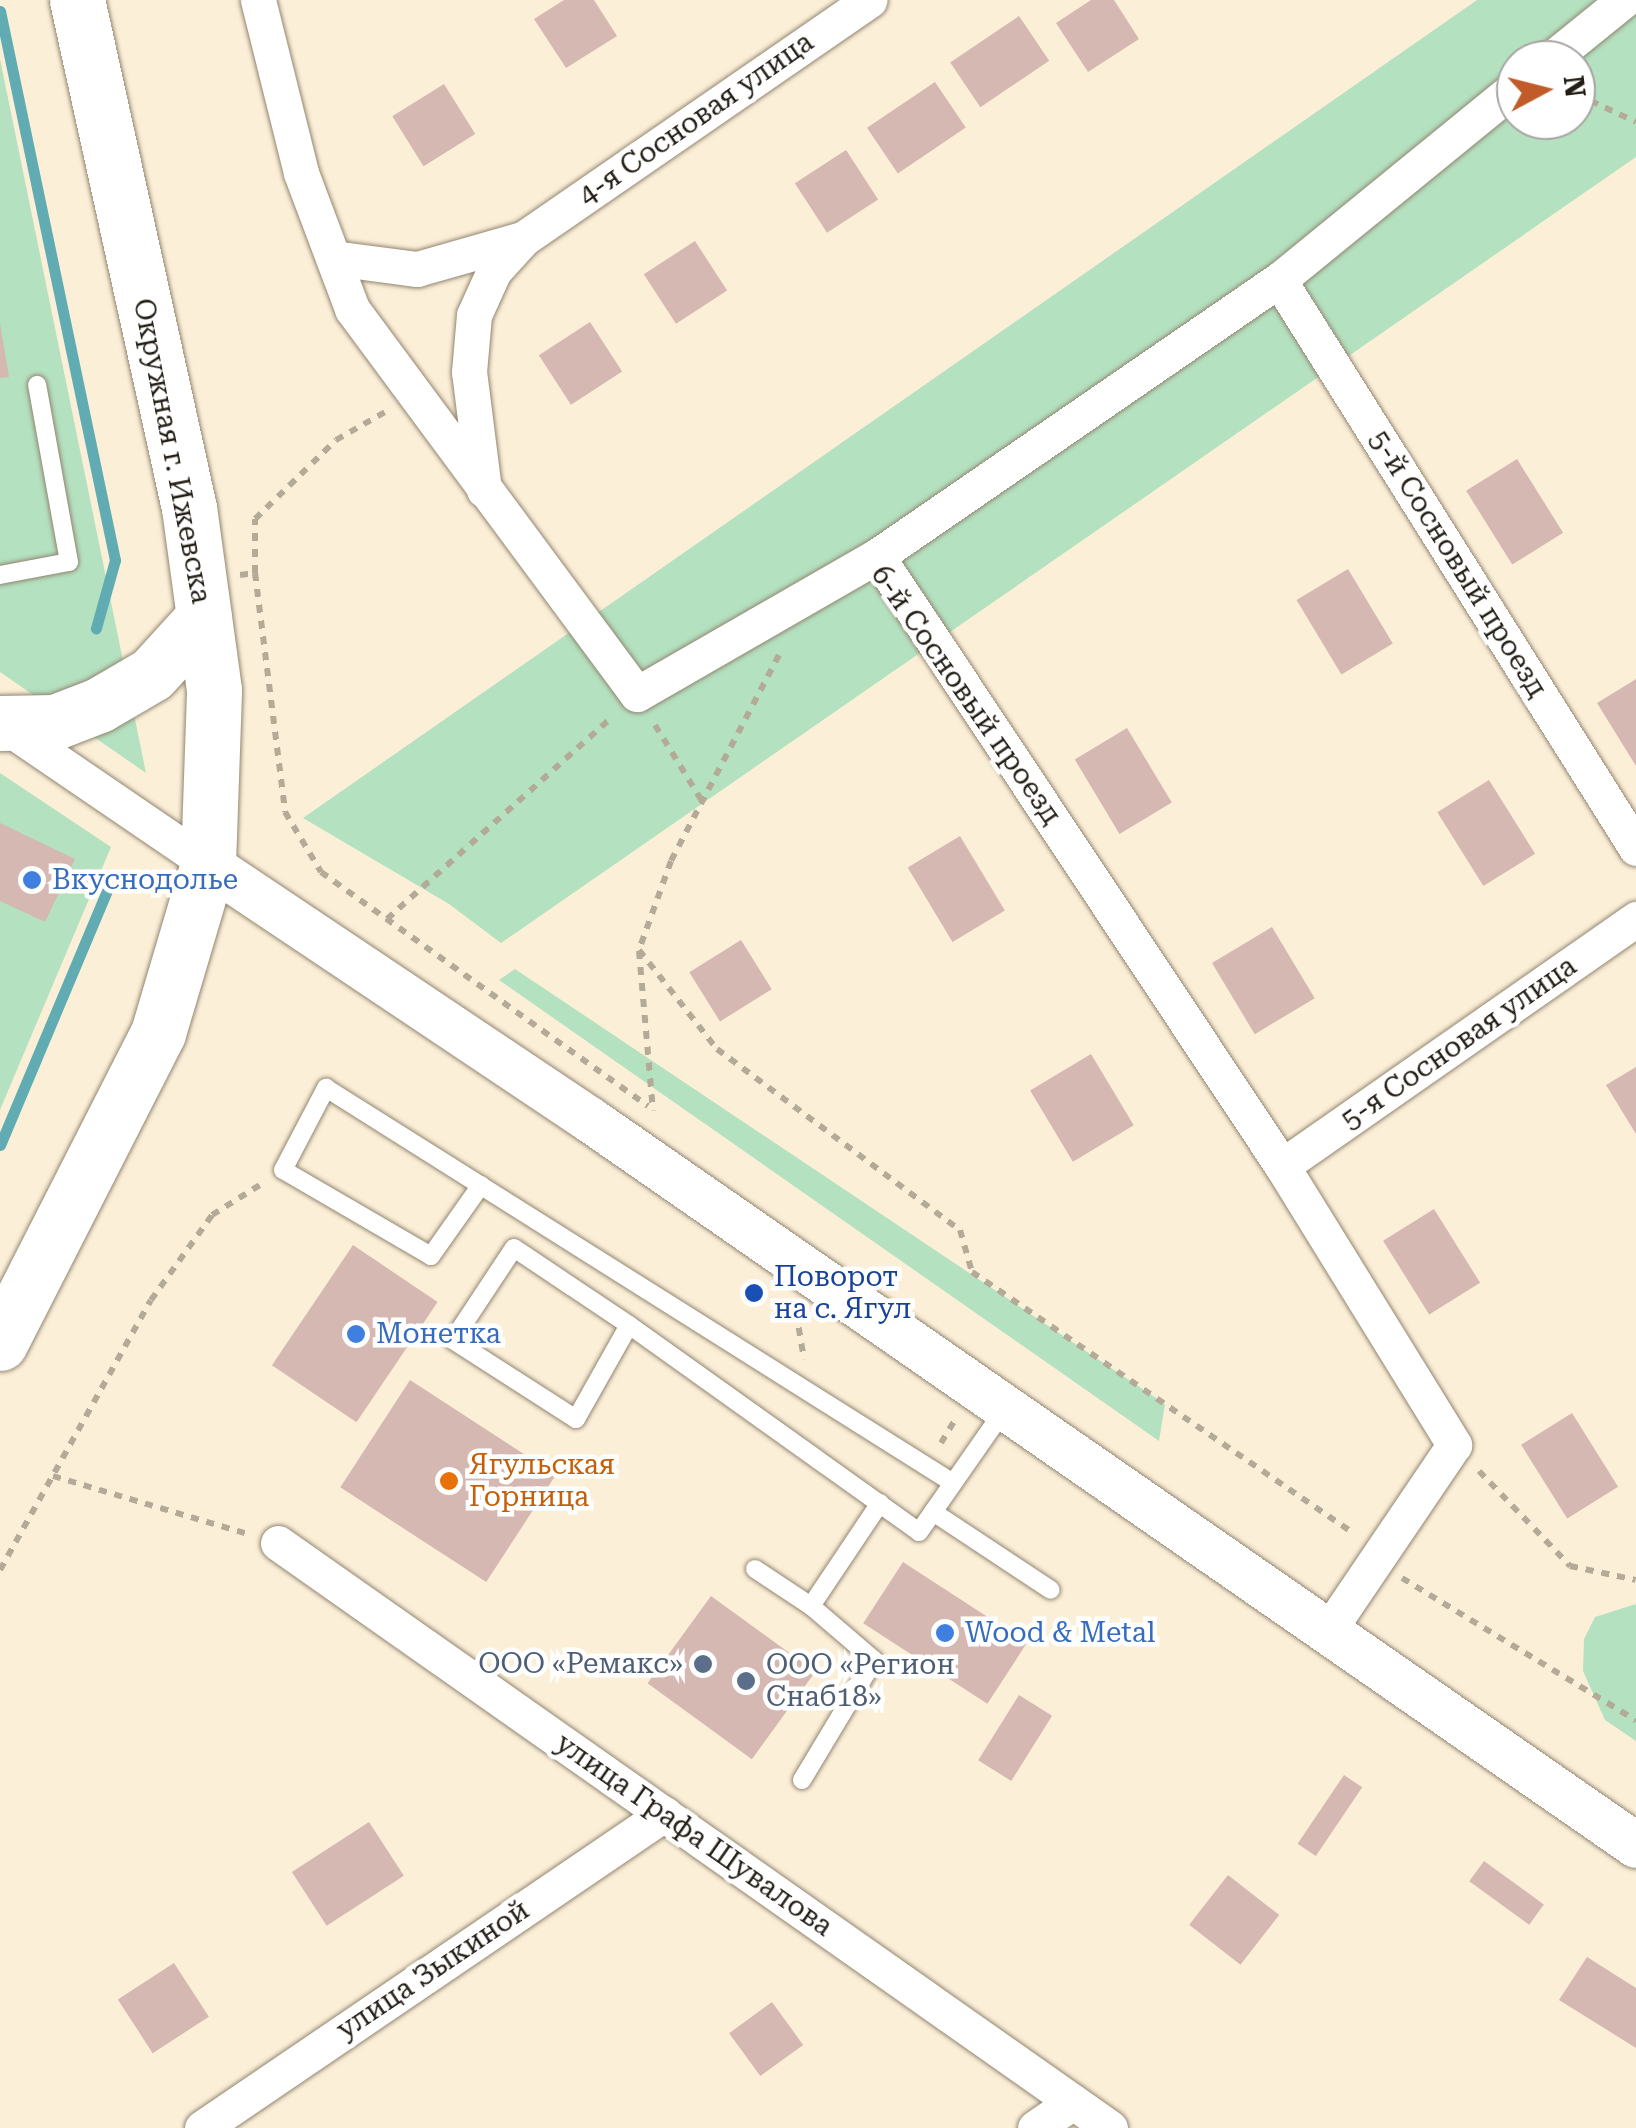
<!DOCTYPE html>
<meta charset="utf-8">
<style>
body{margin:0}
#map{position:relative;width:1636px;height:2128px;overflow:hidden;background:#fcefd8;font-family:"Roboto Serif",serif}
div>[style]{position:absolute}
.green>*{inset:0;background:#b4e1c0}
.stream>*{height:11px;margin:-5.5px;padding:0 5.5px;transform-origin:5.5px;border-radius:5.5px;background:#60acb2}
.building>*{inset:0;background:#d4b8b1;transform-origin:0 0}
.path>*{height:6px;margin-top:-3px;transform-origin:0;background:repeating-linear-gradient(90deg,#b4aa98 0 8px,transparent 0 16px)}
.roads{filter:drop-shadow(0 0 2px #928671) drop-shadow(0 0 2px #928671)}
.service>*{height:18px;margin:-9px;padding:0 9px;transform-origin:9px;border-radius:9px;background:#fff}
.minor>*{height:35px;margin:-17.5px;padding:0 17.5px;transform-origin:17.5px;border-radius:17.5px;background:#fff}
.tertiary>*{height:45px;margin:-22.5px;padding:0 22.5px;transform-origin:22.5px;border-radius:22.5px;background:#fff}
.primary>*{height:55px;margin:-27.5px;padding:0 27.5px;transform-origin:27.5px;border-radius:27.5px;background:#fff}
.dots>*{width:28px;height:28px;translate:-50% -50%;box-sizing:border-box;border:5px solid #fff;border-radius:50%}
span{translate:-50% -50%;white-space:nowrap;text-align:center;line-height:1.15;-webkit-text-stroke:9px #fff;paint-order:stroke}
.street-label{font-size:28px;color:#221d15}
.shop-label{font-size:28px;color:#366cbe}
.left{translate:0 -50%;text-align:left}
.transit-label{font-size:28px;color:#164399}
.food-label{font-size:28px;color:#c56008}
.service-label{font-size:28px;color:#4e5e75}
.right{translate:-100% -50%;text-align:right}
.north{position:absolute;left:1496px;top:40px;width:100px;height:100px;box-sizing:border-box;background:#fff;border:2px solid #a7a5a1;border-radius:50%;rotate:83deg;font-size:28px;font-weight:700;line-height:40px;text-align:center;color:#221d15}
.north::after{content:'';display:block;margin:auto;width:35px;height:45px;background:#c15c2a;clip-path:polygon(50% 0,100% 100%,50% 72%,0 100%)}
</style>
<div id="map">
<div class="green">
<div style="clip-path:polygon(evenodd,1477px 0,1636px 0,1636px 157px,501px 943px,449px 904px,303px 818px,1477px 0,1516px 60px,1576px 60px,1576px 120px,1516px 120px,1516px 60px)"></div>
<div style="clip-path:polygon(0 59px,146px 773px,0 672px)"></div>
<div style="clip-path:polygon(0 773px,111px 847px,0 1110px)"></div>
<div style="clip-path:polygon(515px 969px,1165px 1404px,1159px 1441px,499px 980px)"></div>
<div style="clip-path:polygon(1636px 1604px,1636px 1741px,1605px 1720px,1583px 1671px,1584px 1639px,1595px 1617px)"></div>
</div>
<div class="stream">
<div style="left:0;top:11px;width:561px;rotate:78.17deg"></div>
<div style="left:115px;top:560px;width:71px;rotate:105.6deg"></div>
<div style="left:0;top:1145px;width:289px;rotate:-67.2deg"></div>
</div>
<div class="building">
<div style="clip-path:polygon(564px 0,594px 0,617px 36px,566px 68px,534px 19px)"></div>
<div style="clip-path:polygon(1091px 0,1114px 0,1139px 39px,1088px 72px,1056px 23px)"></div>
<div style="left:1019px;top:16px;width:54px;height:83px;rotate:56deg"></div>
<div style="left:935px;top:82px;width:55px;height:82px;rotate:56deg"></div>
<div style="left:444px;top:84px;width:59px;height:61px;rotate:58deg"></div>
<div style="left:846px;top:150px;width:59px;height:61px;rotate:57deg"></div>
<div style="left:695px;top:241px;width:59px;height:61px;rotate:57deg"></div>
<div style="left:590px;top:322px;width:59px;height:61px;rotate:57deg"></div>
<div style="clip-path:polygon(0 323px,9px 377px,0 378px)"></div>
<div style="left:1517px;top:459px;width:87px;height:60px;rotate:58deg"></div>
<div style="left:1348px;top:569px;width:87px;height:60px;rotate:59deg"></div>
<div style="clip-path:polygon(1636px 679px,1636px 766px,1597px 703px)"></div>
<div style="left:1127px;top:728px;width:87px;height:61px;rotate:59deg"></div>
<div style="left:1489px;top:780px;width:87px;height:61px;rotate:58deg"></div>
<div style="clip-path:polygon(0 823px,75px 859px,45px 922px,0 901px)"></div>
<div style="left:960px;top:836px;width:87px;height:61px;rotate:59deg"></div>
<div style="left:1272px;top:927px;width:83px;height:70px;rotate:59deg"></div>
<div style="left:741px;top:940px;width:58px;height:61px;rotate:58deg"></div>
<div style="left:1091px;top:1054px;width:83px;height:71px;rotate:59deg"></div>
<div style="clip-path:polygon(1636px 1067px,1636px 1134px,1606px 1085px)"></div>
<div style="left:1434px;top:1209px;width:87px;height:60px;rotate:58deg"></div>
<div style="left:353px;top:1245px;width:102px;height:145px;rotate:34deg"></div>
<div style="left:410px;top:1380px;width:174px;height:128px;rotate:33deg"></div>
<div style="left:1572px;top:1413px;width:87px;height:60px;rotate:58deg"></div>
<div style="left:903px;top:1562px;width:148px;height:73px;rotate:33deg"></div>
<div style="left:711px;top:1596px;width:129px;height:108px;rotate:36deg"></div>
<div style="left:1019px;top:1695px;width:39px;height:77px;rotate:32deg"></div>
<div style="left:1344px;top:1775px;width:22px;height:83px;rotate:34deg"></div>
<div style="left:369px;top:1822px;width:64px;height:92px;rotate:57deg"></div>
<div style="left:1484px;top:1861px;width:74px;height:25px;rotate:36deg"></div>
<div style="left:1228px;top:1875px;width:65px;height:63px;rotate:38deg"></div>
<div style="clip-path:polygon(1587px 1957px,1636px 1988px,1636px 2048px,1559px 2000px)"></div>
<div style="left:174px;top:1963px;width:64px;height:67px;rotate:57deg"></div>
<div style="left:772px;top:2002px;width:53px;height:53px;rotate:54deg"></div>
</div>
<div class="path">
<div style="left:1576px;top:94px;width:66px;rotate:25deg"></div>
<div style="left:255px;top:573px;width:54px;rotate:-90deg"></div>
<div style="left:255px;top:519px;width:113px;rotate:-44.3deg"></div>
<div style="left:336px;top:440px;width:56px;rotate:-29.7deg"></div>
<div style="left:240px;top:575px;width:15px;rotate:-8deg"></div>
<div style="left:255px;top:573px;width:241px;rotate:82.8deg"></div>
<div style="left:285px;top:812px;width:70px;rotate:59deg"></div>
<div style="left:321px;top:872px;width:402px;rotate:35.6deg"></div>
<div style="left:779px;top:655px;width:233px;rotate:117.7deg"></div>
<div style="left:671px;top:861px;width:95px;rotate:109.8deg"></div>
<div style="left:639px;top:950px;width:126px;rotate:51.8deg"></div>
<div style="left:717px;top:1049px;width:303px;rotate:36.7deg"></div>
<div style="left:960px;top:1230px;width:44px;rotate:74.1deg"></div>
<div style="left:972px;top:1272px;width:462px;rotate:34.4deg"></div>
<div style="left:655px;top:725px;width:89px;rotate:58.3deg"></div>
<div style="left:387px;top:919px;width:304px;rotate:-41.9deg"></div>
<div style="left:639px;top:951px;width:160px;rotate:85deg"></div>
<div style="left:796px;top:1312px;width:48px;rotate:80.3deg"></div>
<div style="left:941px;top:1443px;width:27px;rotate:-59deg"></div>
<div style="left:1479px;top:1471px;width:132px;rotate:46.2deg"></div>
<div style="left:1570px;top:1566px;width:67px;rotate:12deg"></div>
<div style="left:53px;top:1476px;width:203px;rotate:16.6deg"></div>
<div style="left:0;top:1570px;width:309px;rotate:-60.8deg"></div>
<div style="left:151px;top:1300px;width:105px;rotate:-54.3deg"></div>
<div style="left:212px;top:1215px;width:60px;rotate:-32.1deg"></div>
<div style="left:1402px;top:1578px;width:274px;rotate:31.3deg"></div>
</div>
<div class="roads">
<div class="service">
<div style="left:0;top:575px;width:70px;rotate:-10.7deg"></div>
<div style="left:69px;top:562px;width:180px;rotate:-100.2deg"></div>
<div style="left:481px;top:1185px;width:87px;rotate:125.2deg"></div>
<div style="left:431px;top:1256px;width:171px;rotate:-149.8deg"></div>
<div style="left:283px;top:1170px;width:93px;rotate:-62.3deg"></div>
<div style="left:326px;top:1088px;width:741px;rotate:32.21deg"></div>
<div style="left:629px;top:1325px;width:108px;rotate:119.4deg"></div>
<div style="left:576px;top:1419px;width:146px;rotate:-147.3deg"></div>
<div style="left:453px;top:1340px;width:110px;rotate:-56.5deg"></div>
<div style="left:514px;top:1248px;width:138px;rotate:33.8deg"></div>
<div style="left:629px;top:1325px;width:356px;rotate:35.5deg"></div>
<div style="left:919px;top:1532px;width:149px;rotate:-55.1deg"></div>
<div style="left:933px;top:1512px;width:141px;rotate:33.5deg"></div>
<div style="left:755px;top:1569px;width:67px;rotate:33.5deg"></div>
<div style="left:802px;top:1780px;width:140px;rotate:-59deg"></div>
<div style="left:874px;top:1660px;width:83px;rotate:-139.4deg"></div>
<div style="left:811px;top:1606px;width:124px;rotate:-56.2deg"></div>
</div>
<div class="minor">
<div style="left:258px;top:0;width:178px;rotate:76deg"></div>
<div style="left:301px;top:173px;width:145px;rotate:69.4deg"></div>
<div style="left:352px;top:309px;width:479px;rotate:53.5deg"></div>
<div style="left:637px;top:694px;width:277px;rotate:-29.9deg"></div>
<div style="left:877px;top:556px;width:732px;rotate:56.42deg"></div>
<div style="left:1282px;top:1166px;width:328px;rotate:58.3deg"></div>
<div style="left:1454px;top:1445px;width:225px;rotate:124.1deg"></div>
<div style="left:1550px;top:60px;width:95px;rotate:-39deg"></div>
<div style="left:333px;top:258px;width:85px;rotate:7.5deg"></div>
<div style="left:417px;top:269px;width:109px;rotate:-15.9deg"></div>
<div style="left:1279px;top:280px;width:671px;rotate:57.85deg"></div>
<div style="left:484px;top:490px;width:119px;rotate:-97.2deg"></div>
<div style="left:469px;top:372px;width:57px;rotate:-85deg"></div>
<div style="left:474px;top:315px;width:48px;rotate:-65.6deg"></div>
<div style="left:494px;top:271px;width:43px;rotate:-47.8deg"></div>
<div style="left:523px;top:239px;width:421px;rotate:-34.6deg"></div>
<div style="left:877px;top:556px;width:488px;rotate:-34.5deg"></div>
<div style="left:1279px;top:280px;width:306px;rotate:-39.2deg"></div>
<div style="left:1px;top:723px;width:250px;rotate:34.3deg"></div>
<div style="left:1282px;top:1166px;width:432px;rotate:-34.9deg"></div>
<div style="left:278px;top:1543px;width:1017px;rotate:35.11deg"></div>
<div style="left:202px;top:2128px;width:559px;rotate:-34.2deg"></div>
<div style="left:1035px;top:2128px;width:46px;rotate:-34.4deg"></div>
</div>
<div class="tertiary">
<div style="left:208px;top:864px;width:458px;rotate:33.8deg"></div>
<div style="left:589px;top:1119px;width:1274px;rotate:34.74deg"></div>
</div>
<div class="primary">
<div style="left:0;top:723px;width:55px;rotate:-1deg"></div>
<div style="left:55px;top:722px;width:47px;rotate:-21.1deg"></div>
<div style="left:99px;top:705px;width:61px;rotate:-30.3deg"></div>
<div style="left:152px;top:674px;width:77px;rotate:-47.6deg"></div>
<div style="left:0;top:1343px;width:348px;rotate:-63deg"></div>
<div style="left:158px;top:1033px;width:176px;rotate:-73.5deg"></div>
<div style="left:208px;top:864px;width:174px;rotate:-88deg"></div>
<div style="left:214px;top:690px;width:184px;rotate:-97.8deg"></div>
<div style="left:189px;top:508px;width:520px;rotate:-102.43deg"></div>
</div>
</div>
<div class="dots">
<div style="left:32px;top:880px;background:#3f7fe0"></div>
<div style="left:754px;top:1293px;background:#1a4fb4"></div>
<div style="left:356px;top:1334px;background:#3f7fe0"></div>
<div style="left:449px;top:1481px;background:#e8710a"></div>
<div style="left:945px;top:1633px;background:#3f7fe0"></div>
<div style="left:703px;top:1664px;background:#5c6f8a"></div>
<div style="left:746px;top:1681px;background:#5c6f8a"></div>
</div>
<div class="street-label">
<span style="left:696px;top:119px;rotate:-35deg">4-я Сосновая улица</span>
<span style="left:172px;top:451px;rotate:79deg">Окружная г. Ижевска</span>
<span style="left:1458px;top:564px;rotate:58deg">5-й Сосновый проезд</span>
<span style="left:966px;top:695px;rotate:55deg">6-й Сосновый проезд</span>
<span style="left:1459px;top:1043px;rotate:-35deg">5-я Сосновая улица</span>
<span style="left:694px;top:1835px;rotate:35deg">улица Графа Шувалова</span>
<span style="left:433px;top:1970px;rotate:-34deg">улица Зыкиной</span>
</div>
<div class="shop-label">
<span class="left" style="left:52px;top:880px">Вкуснодолье</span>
<span class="left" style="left:376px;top:1334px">Монетка</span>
<span class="left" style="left:965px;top:1633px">Wood &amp; Metal</span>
</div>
<div class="transit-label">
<span class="left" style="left:774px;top:1293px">Поворот<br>на с. Ягул</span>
</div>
<div class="food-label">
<span class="left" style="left:469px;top:1481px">Ягульская<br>Горница</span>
</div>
<div class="service-label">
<span class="right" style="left:683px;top:1664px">ООО «Ремакс»</span>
<span class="left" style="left:766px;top:1681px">ООО «Регион<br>Снаб18»</span>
</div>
<div class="north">N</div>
</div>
